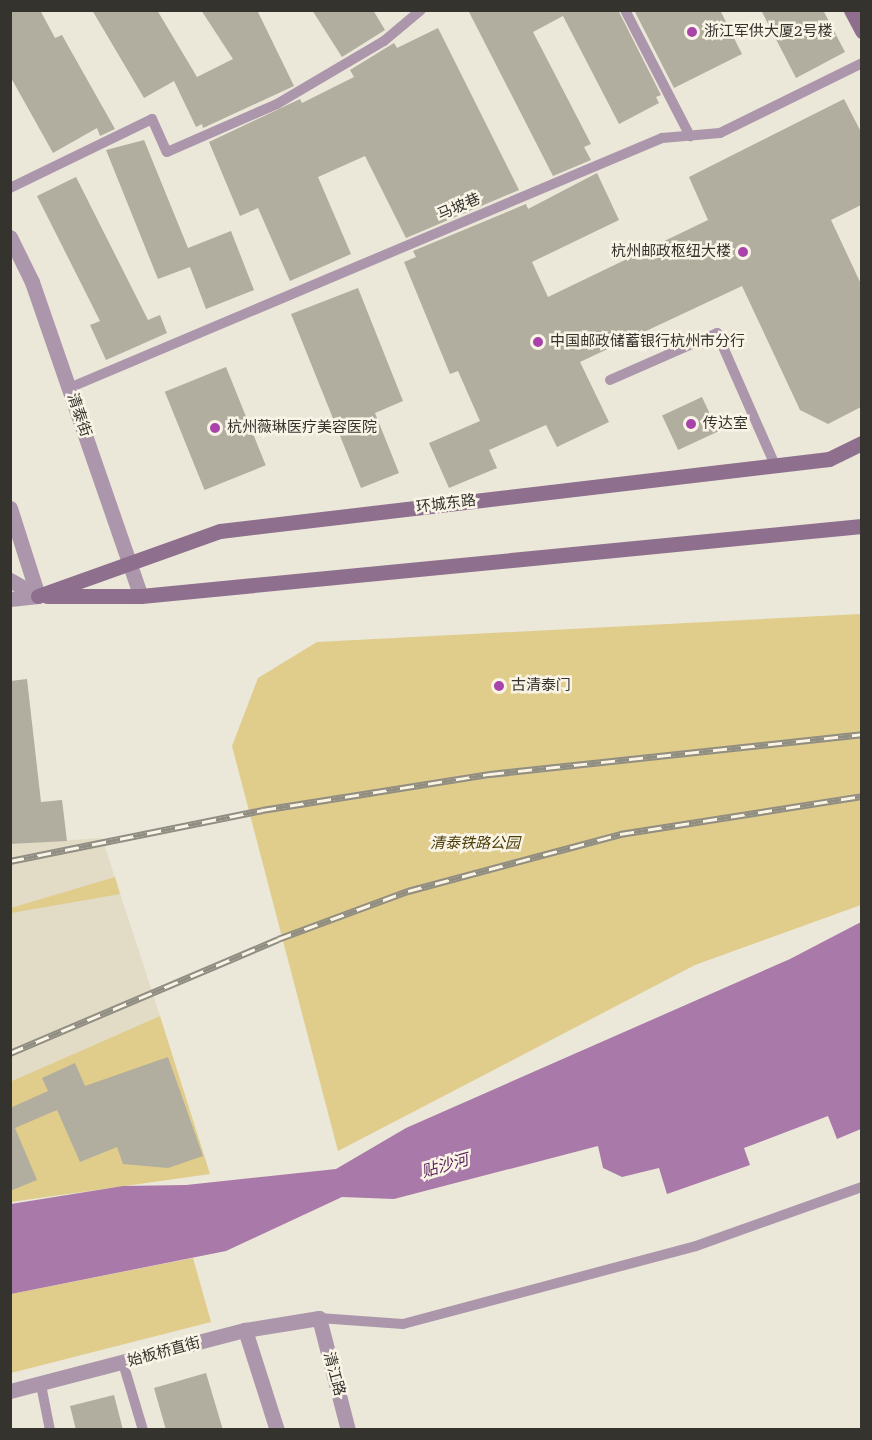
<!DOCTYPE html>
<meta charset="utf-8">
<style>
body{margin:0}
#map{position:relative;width:872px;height:1440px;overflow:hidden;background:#ebe7d9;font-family:"Roboto Serif","Noto Sans SC",serif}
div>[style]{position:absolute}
.built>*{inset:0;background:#e2dbc6}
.green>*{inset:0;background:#e0cc8b}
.water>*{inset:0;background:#a97aa9}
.building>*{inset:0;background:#b1ad9f;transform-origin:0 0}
.service>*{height:10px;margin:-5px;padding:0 5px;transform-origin:5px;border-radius:5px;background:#ac96ab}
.minor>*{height:15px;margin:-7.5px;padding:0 7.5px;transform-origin:7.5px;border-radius:7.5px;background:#ac96ab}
.tertiary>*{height:15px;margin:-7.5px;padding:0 7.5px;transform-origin:7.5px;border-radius:7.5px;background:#ac96ab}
.secondary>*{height:15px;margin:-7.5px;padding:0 7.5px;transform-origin:7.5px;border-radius:7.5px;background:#8e6f8d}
.rail>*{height:7px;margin-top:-3.5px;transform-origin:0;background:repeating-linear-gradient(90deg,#f9f4e6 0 14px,#908d83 0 28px);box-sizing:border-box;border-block:2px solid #908d83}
.dots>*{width:16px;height:16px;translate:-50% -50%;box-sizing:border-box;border:3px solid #f9f4e6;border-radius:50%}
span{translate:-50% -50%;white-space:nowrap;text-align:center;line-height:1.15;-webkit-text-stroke:5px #f9f4e6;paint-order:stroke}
.poi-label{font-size:15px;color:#35332e}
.left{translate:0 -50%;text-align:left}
.right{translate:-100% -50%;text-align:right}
.street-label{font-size:15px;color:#35332e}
.park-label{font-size:15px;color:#4d3e09;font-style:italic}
.water-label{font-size:16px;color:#571d58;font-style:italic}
.frame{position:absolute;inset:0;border:12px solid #35332e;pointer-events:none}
</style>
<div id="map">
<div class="built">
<div style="clip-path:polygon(102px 838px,160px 1016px,11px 1082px,11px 844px)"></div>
</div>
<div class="green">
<div style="clip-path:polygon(861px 614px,861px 905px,695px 965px,338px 1151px,232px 746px,258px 678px,317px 642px)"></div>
<div style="clip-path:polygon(115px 877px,120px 894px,11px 913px,11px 908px)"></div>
<div style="clip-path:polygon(160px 1016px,210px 1174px,11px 1202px,10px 1082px)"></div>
<div style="clip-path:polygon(193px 1258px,211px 1322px,11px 1373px,11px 1294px)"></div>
</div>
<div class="water">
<div style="clip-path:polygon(861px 922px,861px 1129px,837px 1139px,828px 1116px,744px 1148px,750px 1165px,667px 1194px,659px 1168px,622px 1177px,603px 1168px,598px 1146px,394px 1199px,342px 1197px,226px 1251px,11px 1294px,11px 1204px,123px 1186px,186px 1185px,336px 1169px,406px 1128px,790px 959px)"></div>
</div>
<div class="building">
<div style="clip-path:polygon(10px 10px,40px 10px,55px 38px,62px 35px,115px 129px,100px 136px,97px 128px,53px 153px,10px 76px)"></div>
<div style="clip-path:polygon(92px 10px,157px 10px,197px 77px,233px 59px,201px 10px,257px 10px,294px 86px,203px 128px,202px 124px,196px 127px,174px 81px,144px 98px)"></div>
<div style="clip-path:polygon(312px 10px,373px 10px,385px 30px,342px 57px)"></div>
<div style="clip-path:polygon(468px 10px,618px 10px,661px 95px,656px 97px,659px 103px,619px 124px,563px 16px,533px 32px,591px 144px,584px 147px,591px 160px,553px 176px)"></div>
<div style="clip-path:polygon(634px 10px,720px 10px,742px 54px,674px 88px)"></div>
<div style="clip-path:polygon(761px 10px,823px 10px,845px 52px,796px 78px)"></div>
<div style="clip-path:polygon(438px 28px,519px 190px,406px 238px,365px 156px,318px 177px,351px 254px,290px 281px,258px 208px,240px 216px,209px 142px,300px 99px,302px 103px,354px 77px,350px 70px,394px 43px,397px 48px)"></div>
<div style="clip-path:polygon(844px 99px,861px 132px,861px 205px,831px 220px,861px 284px,861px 407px,828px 424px,800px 410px,742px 286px,580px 362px,609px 422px,557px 447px,546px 425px,489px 450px,497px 468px,449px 488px,429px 443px,480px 421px,458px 371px,450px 374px,404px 262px,416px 257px,413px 251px,526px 204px,528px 209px,597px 173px,619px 220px,532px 262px,548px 297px,708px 220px,689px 177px)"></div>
<div style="clip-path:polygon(144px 140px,188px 248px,231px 231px,254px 290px,206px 309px,190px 267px,158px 279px,106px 150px)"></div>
<div style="clip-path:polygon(76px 177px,148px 320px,160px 315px,167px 333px,106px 360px,90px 325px,100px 321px,37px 196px)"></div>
<div style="clip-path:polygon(358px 288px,403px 401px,375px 413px,399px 473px,361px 488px,291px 314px)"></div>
<div style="left:226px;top:367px;width:106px;height:66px;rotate:68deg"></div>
<div style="left:702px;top:397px;width:38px;height:44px;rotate:65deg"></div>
<div style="clip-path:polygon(27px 679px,41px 802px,62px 800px,67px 841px,10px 844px,10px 681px)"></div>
<div style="clip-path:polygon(168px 1057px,203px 1156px,168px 1168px,123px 1164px,117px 1147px,80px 1162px,57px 1110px,15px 1128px,37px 1180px,10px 1191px,10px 1108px,48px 1091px,42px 1078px,75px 1063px,85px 1086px)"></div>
<div style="clip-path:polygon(206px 1373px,223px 1430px,166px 1430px,154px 1388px)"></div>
<div style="clip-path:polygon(114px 1395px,123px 1430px,76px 1430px,70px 1406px)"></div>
</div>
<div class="service">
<div style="left:625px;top:10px;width:142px;rotate:62.7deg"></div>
<div style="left:10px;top:188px;width:158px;rotate:-25.9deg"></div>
<div style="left:152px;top:119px;width:36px;rotate:66deg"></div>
<div style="left:167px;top:152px;width:120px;rotate:-23.6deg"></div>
<div style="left:277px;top:104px;width:124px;rotate:-30.5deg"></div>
<div style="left:384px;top:41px;width:48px;rotate:-40deg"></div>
<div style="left:610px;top:380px;width:117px;rotate:-23.7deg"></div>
<div style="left:717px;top:333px;width:144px;rotate:66.3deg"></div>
<div style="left:69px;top:388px;width:644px;rotate:-22.86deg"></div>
<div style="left:662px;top:138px;width:58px;rotate:-4.9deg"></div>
<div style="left:720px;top:133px;width:158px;rotate:-26.2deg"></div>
<div style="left:319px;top:1318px;width:84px;rotate:4.1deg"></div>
<div style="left:403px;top:1324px;width:303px;rotate:-14.9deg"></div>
<div style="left:696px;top:1246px;width:176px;rotate:-19.6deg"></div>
<div style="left:123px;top:1363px;width:70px;rotate:73.4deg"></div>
<div style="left:41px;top:1385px;width:46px;rotate:78.7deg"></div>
</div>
<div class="minor">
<div style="left:245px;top:1330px;width:105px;rotate:72.3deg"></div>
<div style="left:10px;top:1391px;width:243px;rotate:-14.6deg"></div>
<div style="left:245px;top:1330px;width:75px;rotate:-9.2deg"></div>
<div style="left:319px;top:1318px;width:116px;rotate:75.5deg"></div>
</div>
<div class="tertiary">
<div style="left:10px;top:237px;width:50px;rotate:63.9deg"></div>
<div style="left:32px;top:282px;width:332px;rotate:70.9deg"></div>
<div style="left:10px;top:508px;width:92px;rotate:72.3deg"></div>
<div style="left:10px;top:580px;width:32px;rotate:30deg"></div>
<div style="left:10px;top:599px;width:28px;rotate:-6deg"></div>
</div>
<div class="secondary">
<div style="left:851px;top:10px;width:24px;rotate:62deg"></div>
<div style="left:38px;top:596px;width:193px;rotate:-19.7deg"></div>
<div style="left:220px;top:531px;width:613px;rotate:-6.74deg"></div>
<div style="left:829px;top:459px;width:37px;rotate:-26deg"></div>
<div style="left:47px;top:596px;width:94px"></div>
<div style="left:141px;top:596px;width:724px;rotate:-5.55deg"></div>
</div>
<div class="rail">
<div style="left:10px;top:861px;width:257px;rotate:-11.4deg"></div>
<div style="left:262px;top:810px;width:231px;rotate:-9deg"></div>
<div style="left:490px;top:774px;width:374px;rotate:-6.1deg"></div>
<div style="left:10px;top:1053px;width:291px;rotate:-23deg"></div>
<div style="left:278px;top:939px;width:139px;rotate:-20.3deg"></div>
<div style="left:408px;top:891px;width:220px;rotate:-15deg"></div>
<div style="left:620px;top:834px;width:245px;rotate:-8.9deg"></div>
</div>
<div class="dots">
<div style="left:692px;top:32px;background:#a844a9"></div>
<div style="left:743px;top:252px;background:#a844a9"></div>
<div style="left:538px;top:342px;background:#a844a9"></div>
<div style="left:691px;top:424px;background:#a844a9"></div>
<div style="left:215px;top:428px;background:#a844a9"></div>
<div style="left:499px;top:686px;background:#a844a9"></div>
</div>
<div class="poi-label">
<span class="left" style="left:704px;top:32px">浙江军供大厦2号楼</span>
<span class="right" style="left:731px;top:252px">杭州邮政枢纽大楼</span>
<span class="left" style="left:550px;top:342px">中国邮政储蓄银行杭州市分行</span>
<span class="left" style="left:703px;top:424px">传达室</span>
<span class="left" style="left:227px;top:428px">杭州薇琳医疗美容医院</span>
<span class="left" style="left:511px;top:686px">古清泰门</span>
</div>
<div class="street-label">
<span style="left:459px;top:207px;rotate:-23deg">马坡巷</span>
<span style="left:79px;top:415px;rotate:71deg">清泰街</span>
<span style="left:446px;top:504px;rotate:-7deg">环城东路</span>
<span style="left:164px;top:1352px;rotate:-15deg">始板桥直街</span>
<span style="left:334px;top:1374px;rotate:75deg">清江路</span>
</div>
<div class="park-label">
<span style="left:475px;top:844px">清泰铁路公园</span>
</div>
<div class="water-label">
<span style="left:445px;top:1166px;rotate:-16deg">贴沙河</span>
</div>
<div class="frame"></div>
</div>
